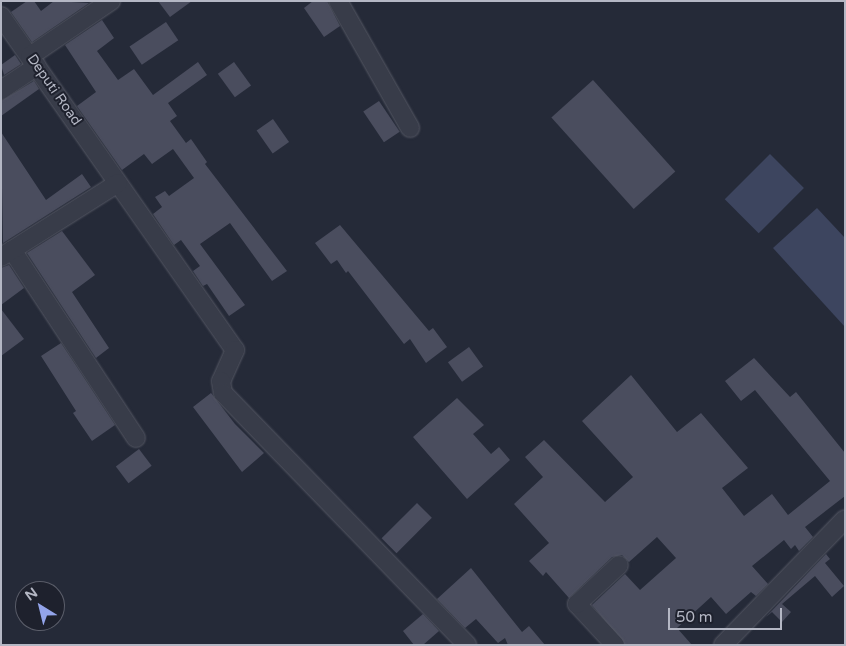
<!DOCTYPE html>
<style>
body{margin:0}
#map{position:relative;width:846px;height:646px;overflow:hidden;background:#252a38;font-family:"Varela Round",sans-serif}
div>[style]{position:absolute}
.water>*{inset:0;background:#3d455f;transform-origin:0 0}
.building>*{inset:0;background:#4a4d5e;transform-origin:0 0}
.roads{filter:drop-shadow(0 0 1px #545763) drop-shadow(0 0 1px #545763)}
.street>*{height:18px;margin:-9px;padding:0 9px;transform-origin:9px;border-radius:9px;background:#383c49}
span{translate:-50% -50%;white-space:nowrap;text-align:center;line-height:1.15;-webkit-text-stroke:4px #1e212d;paint-order:stroke}
.street-label{font-size:14px;color:#b4b7c4}
.frame{position:absolute;inset:0;border:2px solid #b4b7c4;pointer-events:none}
.north{position:absolute;left:15px;top:581px;width:50px;height:50px;box-sizing:border-box;background:#1e212d;border:1px solid #5a5d69;border-radius:50%;rotate:324deg;font-size:14px;font-weight:700;line-height:20px;text-align:center;color:#b4b7c4}
.north::after{content:'';display:block;margin:auto;width:18px;height:22px;background:#93a4ea;clip-path:polygon(50% 0,100% 100%,50% 72%,0 100%)}
.scale{position:absolute;left:668px;top:608px;width:114px;height:22px;box-sizing:border-box;border:2px solid #b4b7c4;border-top:0;padding-left:6px;font-size:15px;line-height:18px;white-space:nowrap;color:#b4b7c4;-webkit-text-stroke:4px #1e212d;paint-order:stroke}
</style>
<div id="map">
<div class="water">
<div style="left:770px;top:154px;width:48px;height:64px;rotate:45deg"></div>
<div style="clip-path:polygon(817px 208px,845px 238px,845px 327px,773px 248px)"></div>
</div>
<div class="building">
<div style="clip-path:polygon(27px 1px,34px 1px,41px 11px,54px 1px,89px 3px,32px 42px,11px 12px)"></div>
<div style="clip-path:polygon(158px 1px,192px 1px,170px 17px)"></div>
<div style="clip-path:polygon(313px 1px,327px 1px,340px 26px,324px 37px,304px 8px)"></div>
<div style="clip-path:polygon(102px 20px,114px 38px,97px 51px,118px 80px,134px 69px,153px 95px,198px 62px,207px 75px,168px 103px,177px 116px,170px 121px,186px 143px,191px 139px,207px 162px,205px 164px,287px 271px,272px 281px,230px 223px,200px 244px,245px 305px,229px 316px,207px 284px,203px 286px,193px 271px,200px 266px,181px 240px,174px 245px,153px 214px,162px 207px,155px 197px,165px 191px,169px 196px,194px 178px,173px 149px,152px 164px,144px 154px,122px 170px,77px 106px,96px 92px,65px 45px)"></div>
<div style="left:166px;top:22px;width:22px;height:44px;rotate:56deg"></div>
<div style="clip-path:polygon(15px 55px,21px 64px,4px 75px,1px 65px)"></div>
<div style="left:234px;top:62px;width:29px;height:20px;rotate:54deg"></div>
<div style="left:593px;top:80px;width:123px;height:56px;rotate:48deg"></div>
<div style="clip-path:polygon(34px 81px,39px 89px,1px 116px,1px 101px)"></div>
<div style="left:379px;top:101px;width:37px;height:19px;rotate:56deg"></div>
<div style="left:273px;top:119px;width:28px;height:20px;rotate:55deg"></div>
<div style="clip-path:polygon(1px 132px,46px 200px,82px 174px,91px 187px,3px 243px)"></div>
<div style="clip-path:polygon(340px 225px,429px 331px,433px 328px,447px 347px,426px 363px,410px 339px,404px 344px,348px 271px,346px 273px,337px 260px,331px 264px,315px 243px)"></div>
<div style="clip-path:polygon(62px 231px,95px 275px,72px 292px,109px 348px,96px 358px,27px 253px)"></div>
<div style="clip-path:polygon(9px 265px,24px 288px,1px 305px,1px 268px)"></div>
<div style="clip-path:polygon(1px 309px,24px 339px,1px 356px)"></div>
<div style="clip-path:polygon(61px 343px,115px 425px,92px 441px,73px 413px,76px 411px,41px 356px)"></div>
<div style="left:469px;top:347px;width:24px;height:26px;rotate:54deg"></div>
<div style="clip-path:polygon(754px 358px,790px 397px,796px 392px,845px 453px,845px 496px,805px 527px,813px 537px,799px 551px,795px 545px,791px 549px,784px 540px,752px 566px,768px 584px,756px 596px,751px 592px,726px 614px,711px 597px,677px 628px,692px 645px,625px 645px,592px 605px,625px 574px,640px 590px,676px 558px,657px 537px,629px 562px,622px 555px,612px 557px,569px 598px,546px 572px,543px 576px,529px 561px,549px 543px,514px 504px,543px 477px,525px 457px,544px 440px,605px 502px,633px 477px,582px 421px,631px 375px,677px 432px,701px 413px,748px 468px,722px 488px,744px 516px,772px 494px,788px 515px,830px 481px,755px 390px,741px 401px,725px 381px)"></div>
<div style="clip-path:polygon(211px 393px,235px 424px,264px 453px,242px 472px,193px 407px)"></div>
<div style="clip-path:polygon(457px 398px,484px 425px,473px 434px,491px 454px,499px 447px,510px 460px,467px 499px,413px 437px)"></div>
<div style="left:139px;top:449px;width:21px;height:29px;rotate:53deg"></div>
<div style="left:417px;top:503px;width:21px;height:50px;rotate:45deg"></div>
<div style="clip-path:polygon(826px 554px,830px 559px,825px 563px,844px 586px,832px 597px,815px 576px,782px 604px,791px 612px,782px 622px,772px 612px,766px 617px)"></div>
<div style="clip-path:polygon(471px 568px,522px 632px,529px 626px,545px 645px,508px 645px,505px 638px,498px 643px,476px 619px,465px 628px,437px 599px)"></div>
<div style="clip-path:polygon(423px 614px,439px 631px,423px 645px,414px 645px,403px 631px)"></div>
</div>
<div class="roads">
<div class="street">
<div style="left:338px;top:1px;width:146px;rotate:60.4deg"></div>
<div style="left:1px;top:16px;width:408px;rotate:55deg"></div>
<div style="left:235px;top:350px;width:34px;rotate:114deg"></div>
<div style="left:221px;top:381px;width:12px;rotate:81deg"></div>
<div style="left:223px;top:393px;width:351px;rotate:45.9deg"></div>
<div style="left:30px;top:56px;width:98px;rotate:-34.2deg"></div>
<div style="left:1px;top:90px;width:43px;rotate:-33.7deg"></div>
<div style="left:12px;top:250px;width:225px;rotate:56.6deg"></div>
<div style="left:1px;top:257px;width:138px;rotate:-32.3deg"></div>
<div style="left:615px;top:645px;width:56px;rotate:-132.8deg"></div>
<div style="left:577px;top:604px;width:57px;rotate:-42.9deg"></div>
<div style="left:723px;top:645px;width:175px;rotate:-45.9deg"></div>
</div>
</div>
<div class="street-label">
<span style="left:54px;top:90px;rotate:55deg">Deputi Road</span>
</div>
<div class="frame"></div>
<div class="north">N</div>
<div class="scale">50 m</div>
</div>
